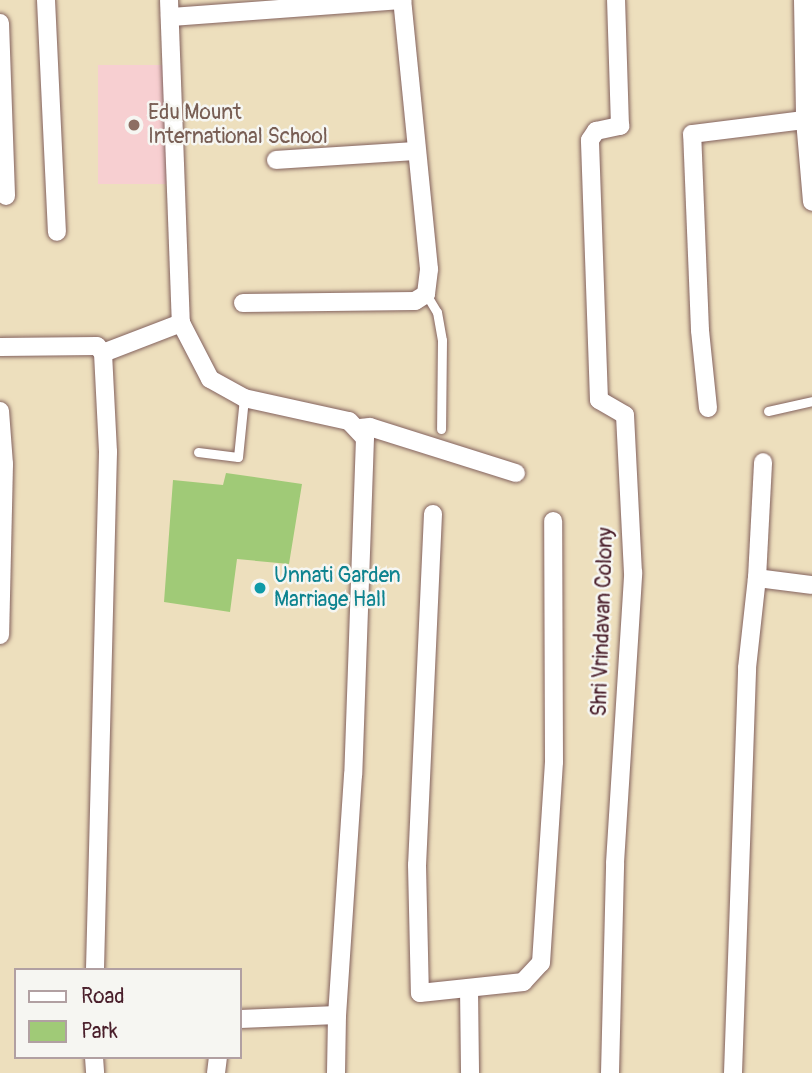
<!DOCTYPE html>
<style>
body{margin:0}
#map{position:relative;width:812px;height:1073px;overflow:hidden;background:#eddfbd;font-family:Pangolin,sans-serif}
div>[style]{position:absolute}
.built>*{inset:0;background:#f7cfd1;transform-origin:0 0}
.green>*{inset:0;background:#a0ca77}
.roads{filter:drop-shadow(0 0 2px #83625e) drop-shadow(0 0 2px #83625e)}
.service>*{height:9px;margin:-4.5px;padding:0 4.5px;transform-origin:4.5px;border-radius:4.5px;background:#fff}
.minor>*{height:18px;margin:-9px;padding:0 9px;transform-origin:9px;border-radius:9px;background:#fff}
.dots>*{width:19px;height:19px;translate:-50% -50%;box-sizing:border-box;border:4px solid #f6f6f2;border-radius:50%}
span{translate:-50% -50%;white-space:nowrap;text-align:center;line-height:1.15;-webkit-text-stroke:5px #f6f6f2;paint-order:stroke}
.education-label{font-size:21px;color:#785e54}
.left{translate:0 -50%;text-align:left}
.culture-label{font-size:21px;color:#0d838f}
.street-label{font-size:21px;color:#4a1f2b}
.legend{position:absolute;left:14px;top:968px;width:228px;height:91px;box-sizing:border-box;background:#f6f6f2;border:2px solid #b1a0a2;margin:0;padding:9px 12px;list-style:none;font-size:21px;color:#4a1f2b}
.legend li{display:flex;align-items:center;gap:14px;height:35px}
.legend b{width:35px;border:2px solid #b1a0a2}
</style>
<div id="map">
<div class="built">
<div style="left:167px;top:65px;width:119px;height:69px;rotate:90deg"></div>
</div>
<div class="green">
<div style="clip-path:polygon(226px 473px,302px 484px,289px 564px,237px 559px,230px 612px,164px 602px,173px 480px,223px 485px)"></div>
</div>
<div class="roads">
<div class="service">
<div style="left:426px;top:294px;width:21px;rotate:59deg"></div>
<div style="left:437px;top:312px;width:28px;rotate:80deg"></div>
<div style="left:442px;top:340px;width:89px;rotate:90.6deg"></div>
<div style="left:768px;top:411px;width:45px;rotate:-12.8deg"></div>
<div style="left:198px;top:452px;width:40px;rotate:7.1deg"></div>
<div style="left:238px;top:457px;width:59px;rotate:-84.2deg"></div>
</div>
<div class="minor">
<div style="left:46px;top:0;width:232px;rotate:87.3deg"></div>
<div style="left:169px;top:0;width:323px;rotate:87.9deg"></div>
<div style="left:181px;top:323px;width:63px;rotate:62.6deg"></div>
<div style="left:210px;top:379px;width:39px;rotate:29deg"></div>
<div style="left:244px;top:398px;width:107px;rotate:12.4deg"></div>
<div style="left:349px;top:421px;width:23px;rotate:47deg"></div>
<div style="left:365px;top:438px;width:337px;rotate:92deg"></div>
<div style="left:353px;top:775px;width:241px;rotate:93.8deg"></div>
<div style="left:337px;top:1015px;width:97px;rotate:177.6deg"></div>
<div style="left:803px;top:0;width:120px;rotate:89deg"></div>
<div style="left:805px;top:120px;width:82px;rotate:85.1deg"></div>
<div style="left:170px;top:17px;width:233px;rotate:-4.2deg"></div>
<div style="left:0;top:23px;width:173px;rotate:88deg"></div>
<div style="left:276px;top:160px;width:138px;rotate:-3.7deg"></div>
<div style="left:243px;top:303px;width:172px;rotate:-0.7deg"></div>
<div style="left:415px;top:301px;width:13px;rotate:-32deg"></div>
<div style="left:426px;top:294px;width:25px;rotate:-83deg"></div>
<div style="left:429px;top:269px;width:270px;rotate:-95.7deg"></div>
<div style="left:0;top:347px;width:97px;rotate:-0.6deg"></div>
<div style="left:97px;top:346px;width:9px;rotate:49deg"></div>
<div style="left:103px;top:353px;width:99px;rotate:87.1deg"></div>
<div style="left:108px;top:452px;width:518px;rotate:91.44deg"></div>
<div style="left:103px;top:353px;width:84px;rotate:-21deg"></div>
<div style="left:708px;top:408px;width:78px;rotate:-95.9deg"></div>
<div style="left:700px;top:330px;width:196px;rotate:-92.3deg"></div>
<div style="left:692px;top:134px;width:114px;rotate:-7.1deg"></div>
<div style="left:0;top:411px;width:53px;rotate:85.7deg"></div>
<div style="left:4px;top:464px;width:171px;rotate:91.3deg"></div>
<div style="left:360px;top:428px;width:10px;rotate:-6deg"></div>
<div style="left:370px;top:427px;width:153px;rotate:17.5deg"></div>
<div style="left:433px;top:514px;width:351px;rotate:92.6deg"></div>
<div style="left:417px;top:865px;width:128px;rotate:88.7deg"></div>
<div style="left:420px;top:993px;width:104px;rotate:-6.1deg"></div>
<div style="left:523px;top:982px;width:26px;rotate:-47deg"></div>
<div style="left:541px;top:963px;width:201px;rotate:-86.3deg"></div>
<div style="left:554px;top:762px;width:241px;rotate:-90.2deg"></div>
<div style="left:757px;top:578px;width:116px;rotate:-87deg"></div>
<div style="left:469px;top:988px;width:85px;rotate:89.3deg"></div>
<div style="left:94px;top:1057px;width:16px;rotate:86deg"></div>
<div style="left:216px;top:1073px;width:16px;rotate:-83deg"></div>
<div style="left:336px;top:1073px;width:58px;rotate:-89deg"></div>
<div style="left:610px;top:1073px;width:210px;rotate:-88.6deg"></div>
<div style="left:615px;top:863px;width:291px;rotate:-86.4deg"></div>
<div style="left:633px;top:573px;width:158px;rotate:-92.9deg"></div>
<div style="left:625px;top:415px;width:30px;rotate:-150deg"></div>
<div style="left:599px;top:400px;width:260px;rotate:-92deg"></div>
<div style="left:590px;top:140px;width:11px;rotate:-56deg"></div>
<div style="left:596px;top:131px;width:25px;rotate:-12deg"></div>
<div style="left:620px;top:126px;width:126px;rotate:-91.8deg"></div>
<div style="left:733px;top:1073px;width:405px;rotate:-88deg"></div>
<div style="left:747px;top:668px;width:91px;rotate:-83.7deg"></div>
<div style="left:757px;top:578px;width:55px;rotate:7.3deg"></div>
</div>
</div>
<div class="dots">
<div style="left:134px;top:125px;background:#8d6e63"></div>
<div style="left:260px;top:588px;background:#0f9aa8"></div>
</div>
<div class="education-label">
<span class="left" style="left:148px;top:125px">Edu Mount<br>International School</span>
</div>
<div class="culture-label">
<span class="left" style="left:274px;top:588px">Unnati Garden<br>Marriage Hall</span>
</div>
<div class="street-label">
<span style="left:603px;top:622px;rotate:-88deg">Shri Vrindavan Colony</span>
</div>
<ul class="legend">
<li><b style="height:9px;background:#fff"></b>Road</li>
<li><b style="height:19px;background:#a0ca77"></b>Park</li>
</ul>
</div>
